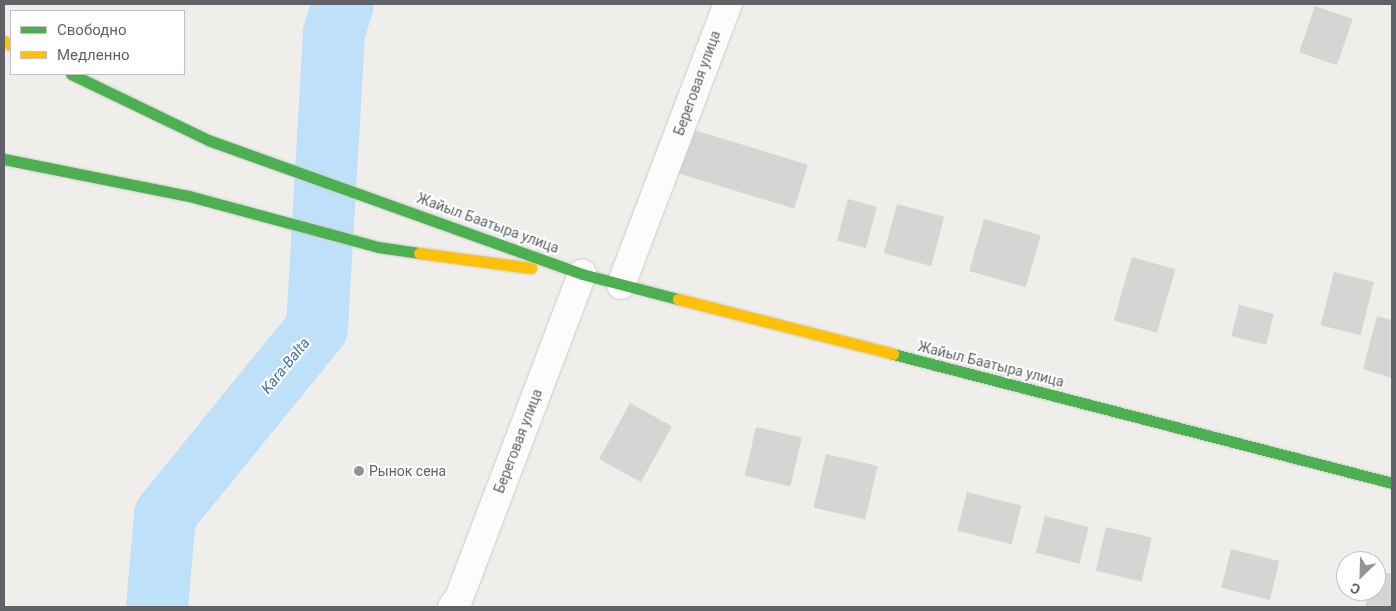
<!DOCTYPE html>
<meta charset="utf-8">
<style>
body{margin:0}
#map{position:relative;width:1396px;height:611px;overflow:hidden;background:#efeeea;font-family:Roboto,sans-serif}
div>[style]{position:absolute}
.river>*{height:62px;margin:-31px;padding:0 31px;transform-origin:31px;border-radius:31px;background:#bfe0f9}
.building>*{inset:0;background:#d6d5d3;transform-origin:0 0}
.roads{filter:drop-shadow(0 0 1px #cbcccc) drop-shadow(0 0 1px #cbcccc)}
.street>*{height:28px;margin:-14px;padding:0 14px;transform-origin:14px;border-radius:14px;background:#fdfcfc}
.fast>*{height:11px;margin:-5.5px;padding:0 5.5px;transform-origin:5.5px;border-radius:5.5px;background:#4caf50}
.slow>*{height:11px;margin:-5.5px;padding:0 5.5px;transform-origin:5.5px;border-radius:5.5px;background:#ffc107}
.dots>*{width:14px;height:14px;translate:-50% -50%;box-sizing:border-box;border:2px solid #fff;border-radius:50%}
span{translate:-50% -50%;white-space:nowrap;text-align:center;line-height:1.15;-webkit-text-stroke:4px #fff;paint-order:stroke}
.street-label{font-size:14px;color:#5f6368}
.poi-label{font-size:14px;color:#5f6368}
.left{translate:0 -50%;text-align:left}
.water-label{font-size:15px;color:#4174aa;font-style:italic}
.frame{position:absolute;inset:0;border:5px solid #5f6368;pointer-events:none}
.legend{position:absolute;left:10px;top:10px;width:175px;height:65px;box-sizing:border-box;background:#fff;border:1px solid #bfc1c3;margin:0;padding:6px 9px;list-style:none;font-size:15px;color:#5f6368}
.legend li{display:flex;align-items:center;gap:10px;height:25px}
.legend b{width:25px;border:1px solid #bfc1c3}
.north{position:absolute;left:1336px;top:551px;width:50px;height:50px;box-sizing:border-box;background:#fff;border:1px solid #bfc1c3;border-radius:50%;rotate:204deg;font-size:14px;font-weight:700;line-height:20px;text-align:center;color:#5f6368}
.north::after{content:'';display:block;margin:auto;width:18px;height:22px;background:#919496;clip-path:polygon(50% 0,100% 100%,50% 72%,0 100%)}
</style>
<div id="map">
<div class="river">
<div style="left:157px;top:607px;width:92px;rotate:-85deg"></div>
<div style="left:165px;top:515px;width:241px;rotate:-50.9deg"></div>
<div style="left:317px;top:328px;width:295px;rotate:-86.7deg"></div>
<div style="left:334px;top:33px;width:30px;rotate:-73deg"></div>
</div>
<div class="building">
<div style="left:1315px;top:6px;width:40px;height:49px;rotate:19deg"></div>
<div style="left:691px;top:129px;width:122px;height:46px;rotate:17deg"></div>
<div style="left:848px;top:199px;width:30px;height:43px;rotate:15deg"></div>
<div style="left:897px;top:204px;width:49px;height:51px;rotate:15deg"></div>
<div style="left:984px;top:219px;width:59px;height:54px;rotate:16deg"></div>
<div style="left:1132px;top:257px;width:45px;height:66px;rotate:16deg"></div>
<div style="left:1334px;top:272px;width:41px;height:55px;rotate:14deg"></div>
<div style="left:1239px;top:305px;width:36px;height:32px;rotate:14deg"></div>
<div style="clip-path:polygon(1377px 316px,1392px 320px,1392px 378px,1363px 369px)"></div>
<div style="left:630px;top:403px;width:48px;height:64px;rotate:29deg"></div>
<div style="left:756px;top:427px;width:47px;height:50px;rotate:13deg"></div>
<div style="left:826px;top:454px;width:53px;height:55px;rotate:13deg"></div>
<div style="left:967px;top:492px;width:56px;height:40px;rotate:14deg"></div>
<div style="left:1045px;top:516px;width:45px;height:38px;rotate:14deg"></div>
<div style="left:1106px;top:527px;width:47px;height:45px;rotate:13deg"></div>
<div style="left:1231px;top:549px;width:50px;height:40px;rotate:14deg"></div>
<div style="clip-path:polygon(1376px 570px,1392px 574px,1392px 607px,1365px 607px,1369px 591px,1376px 591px)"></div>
</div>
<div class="roads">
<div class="street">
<div style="left:621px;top:285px;width:301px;rotate:-69.2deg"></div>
<div style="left:452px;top:607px;width:11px;rotate:-52deg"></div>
<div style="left:459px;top:598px;width:347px;rotate:-69.2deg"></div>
</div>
<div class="fast">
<div style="left:71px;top:74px;width:152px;rotate:25.7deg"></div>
<div style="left:208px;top:140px;width:397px;rotate:19.7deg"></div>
<div style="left:582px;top:274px;width:99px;rotate:14.6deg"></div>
<div style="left:4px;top:159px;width:189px;rotate:11.3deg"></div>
<div style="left:189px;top:196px;width:196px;rotate:15.1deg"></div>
<div style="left:378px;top:247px;width:41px;rotate:8.3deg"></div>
<div style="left:893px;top:354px;width:515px;rotate:14.49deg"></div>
</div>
<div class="slow">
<div style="left:4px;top:41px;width:8px;rotate:30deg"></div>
<div style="left:419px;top:253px;width:113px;rotate:7.6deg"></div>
<div style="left:678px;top:299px;width:222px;rotate:14.3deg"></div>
</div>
</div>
<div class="dots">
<div style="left:359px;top:471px;background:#919496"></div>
</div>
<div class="street-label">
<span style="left:697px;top:83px;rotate:-70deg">Береговая улица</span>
<span style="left:488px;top:223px;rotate:20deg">Жайыл Баатыра улица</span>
<span style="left:991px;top:364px;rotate:14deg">Жайыл Баатыра улица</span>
<span style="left:518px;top:441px;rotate:-69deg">Береговая улица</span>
</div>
<div class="poi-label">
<span class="left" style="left:369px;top:471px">Рынок сена</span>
</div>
<div class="water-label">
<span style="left:286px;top:366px;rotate:-51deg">Kara-Balta</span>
</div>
<div class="frame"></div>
<ul class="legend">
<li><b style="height:6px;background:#4caf50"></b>Свободно</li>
<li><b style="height:6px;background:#ffc107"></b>Медленно</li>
</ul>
<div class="north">С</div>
</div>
